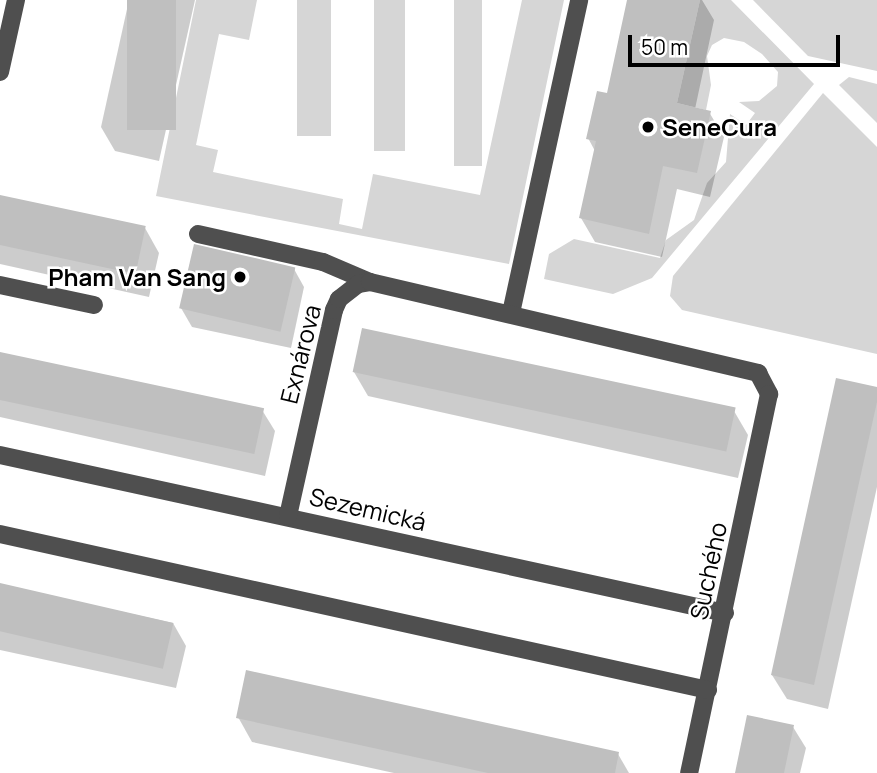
<!DOCTYPE html>
<meta charset="utf-8">
<style>
body{margin:0}
#map{position:relative;width:877px;height:773px;overflow:hidden;background:#fff;font-family:Manrope,sans-serif}
div>[style]{position:absolute}
.green>*{inset:0;background:#d6d6d6;transform-origin:0 0}
.shadow>*{inset:0;background:#0003}
.building>*{inset:0;background:#bfbfbf;transform-origin:0 0}
.minor>*{height:18px;margin:-9px;padding:0 9px;transform-origin:9px;border-radius:9px;background:#4f4f4f}
.dots>*{width:19px;height:19px;translate:-50% -50%;box-sizing:border-box;border:4px solid #fff;border-radius:50%}
span{translate:-50% -50%;white-space:nowrap;text-align:center;line-height:1.15;-webkit-text-stroke:5px #fff;paint-order:stroke}
.poi-label{font-size:24px;color:#000;font-weight:700}
.left{translate:0 -50%;text-align:left}
.right{translate:-100% -50%;text-align:right}
.street-label{font-size:24px;color:#000}
.scale{position:absolute;left:628px;top:35px;width:212px;height:32px;box-sizing:border-box;border:4px solid #000;border-top:0;padding-left:9px;font-size:21px;line-height:24px;white-space:nowrap;color:#000;-webkit-text-stroke:5px #fff;paint-order:stroke}
</style>
<div id="map">
<div class="green">
<div style="clip-path:polygon(196px 0,257px 0,249px 40px,219px 34px,196px 145px,218px 150px,213px 172px,343px 199px,339px 224px,362px 229px,373px 174px,480px 195px,522px 0,564px 0,509px 264px,156px 196px)"></div>
<div style="left:297px;top:0;width:34px;height:136px"></div>
<div style="left:374px;top:0;width:31px;height:151px"></div>
<div style="left:454px;top:0;width:28px;height:166px"></div>
<div style="clip-path:polygon(700px 0,731px 0,814px 84px,652px 278px,613px 294px,544px 279px,549px 254px,574px 239px,660px 258px,666px 240px,694px 220px,707px 183px,726px 162px,730px 114px,746px 125px,755px 113px,739px 102px,759px 101px,777px 86px,778px 72px,762px 54px,744px 42px,724px 38px,712px 45px,707px 56px,711px 85px,706px 110px,677px 103px)"></div>
<div style="clip-path:polygon(753px 0,877px 0,877px 71px,808px 56px)"></div>
<div style="clip-path:polygon(849px 77px,877px 84px,877px 123px,839px 85px)"></div>
<div style="clip-path:polygon(823px 93px,877px 147px,877px 354px,682px 310px,670px 296px,673px 276px)"></div>
</div>
<div class="shadow">
<div style="clip-path:polygon(129px 0,195px 0,159px 161px,115px 151px,101px 127px)"></div>
<div style="clip-path:polygon(629px 0,702px 0,714px 20px,695px 109px,709px 112px,724px 137px,710px 197px,677px 189px,662px 257px,595px 242px,581px 218px,595px 151px,588px 138px,608px 95px)"></div>
<div style="clip-path:polygon(0 197px,145px 228px,159px 253px,149px 297px,0 264px)"></div>
<div style="clip-path:polygon(294px 269px,304px 287px,291px 348px,192px 327px,181px 308px)"></div>
<div style="clip-path:polygon(0 354px,262px 410px,275px 431px,265px 476px,0 417px)"></div>
<div style="clip-path:polygon(354px 372px,734px 411px,748px 435px,738px 478px,368px 396px)"></div>
<div style="clip-path:polygon(877px 389px,877px 487px,828px 709px,787px 699px,772px 675px)"></div>
<div style="clip-path:polygon(0 585px,173px 623px,186px 646px,176px 688px,0 650px)"></div>
<div style="clip-path:polygon(238px 717px,618px 754px,629px 773px,394px 773px,252px 742px)"></div>
<div style="clip-path:polygon(793px 727px,806px 748px,800px 773px,737px 773px)"></div>
</div>
<div class="building">
<div style="left:127px;top:0;width:49px;height:130px"></div>
<div style="clip-path:polygon(627px 0,700px 0,677px 103px,711px 111px,697px 173px,663px 166px,649px 234px,579px 218px,596px 141px,586px 139px,597px 91px,607px 93px)"></div>
<div style="left:0;top:195px;width:149px;height:49px;rotate:12deg"></div>
<div style="left:194px;top:244px;width:104px;height:66px;rotate:13deg"></div>
<div style="left:362px;top:328px;width:382px;height:45px;rotate:12deg"></div>
<div style="left:0;top:352px;width:270px;height:47px;rotate:12deg"></div>
<div style="clip-path:polygon(836px 378px,877px 387px,877px 402px,814px 685px,771px 675px)"></div>
<div style="left:0;top:583px;width:178px;height:47px;rotate:13deg"></div>
<div style="clip-path:polygon(246px 670px,619px 752px,615px 773px,488px 773px,236px 718px)"></div>
<div style="clip-path:polygon(747px 715px,794px 725px,784px 773px,735px 773px)"></div>
</div>
<div class="minor">
<div style="left:0;top:72px;width:74px;rotate:-77.5deg"></div>
<div style="left:198px;top:234px;width:128px;rotate:12.6deg"></div>
<div style="left:323px;top:262px;width:51px;rotate:23.1deg"></div>
<div style="left:0;top:285px;width:96px;rotate:12deg"></div>
<div style="left:511px;top:313px;width:320px;rotate:-77.7deg"></div>
<div style="left:0;top:455px;width:742px;rotate:12.29deg"></div>
<div style="left:288px;top:516px;width:211px;rotate:-77.4deg"></div>
<div style="left:334px;top:310px;width:12px;rotate:-66deg"></div>
<div style="left:339px;top:299px;width:24px;rotate:-38deg"></div>
<div style="left:358px;top:284px;width:12px;rotate:-9deg"></div>
<div style="left:370px;top:282px;width:399px;rotate:13.2deg"></div>
<div style="left:758px;top:373px;width:24px;rotate:62deg"></div>
<div style="left:769px;top:394px;width:387px;rotate:101.9deg"></div>
<div style="left:0;top:534px;width:725px;rotate:12.43deg"></div>
</div>
<div class="dots">
<div style="left:648px;top:127px;background:#000"></div>
<div style="left:240px;top:277px;background:#000"></div>
</div>
<div class="poi-label">
<span class="left" style="left:662px;top:127px">SeneCura</span>
<span class="right" style="left:226px;top:277px">Pham Van Sang</span>
</div>
<div class="street-label">
<span style="left:300px;top:354px;rotate:-76deg">Exnárova</span>
<span style="left:368px;top:509px;rotate:13deg">Sezemická</span>
<span style="left:708px;top:571px;rotate:-78deg">Suchého</span>
</div>
<div class="scale">50 m</div>
</div>
